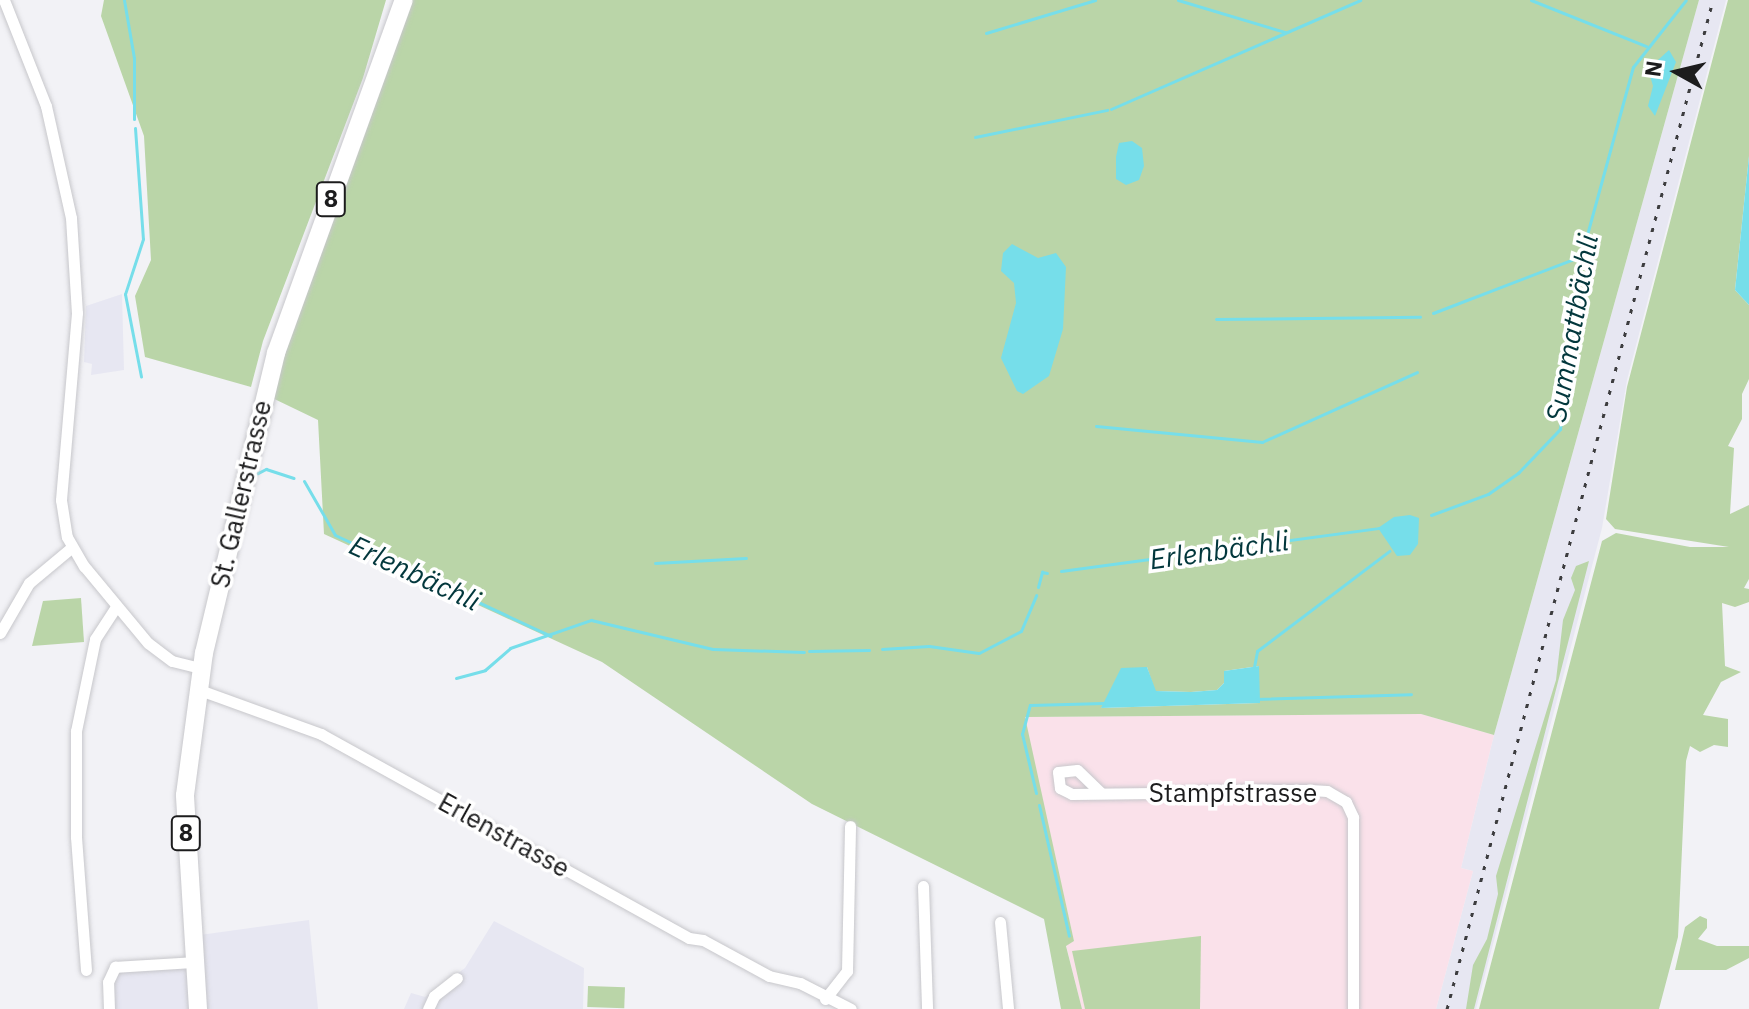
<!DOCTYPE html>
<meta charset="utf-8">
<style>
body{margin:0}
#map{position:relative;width:1749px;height:1009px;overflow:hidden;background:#f2f2f6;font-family:"IBM Plex Sans",sans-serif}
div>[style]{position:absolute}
.built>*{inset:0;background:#e7e7f2}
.industrial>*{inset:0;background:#fae1ea}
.green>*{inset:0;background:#bad5a8;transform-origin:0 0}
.water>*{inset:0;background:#76deea}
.stream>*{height:3px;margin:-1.5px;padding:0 1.5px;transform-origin:1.5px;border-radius:1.5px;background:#76deea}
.roads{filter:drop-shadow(0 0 2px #c7c7cb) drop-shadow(0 0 2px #c7c7cb)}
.street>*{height:11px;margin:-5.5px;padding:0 5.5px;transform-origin:5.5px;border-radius:5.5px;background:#fff}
.primary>*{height:18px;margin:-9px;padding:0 9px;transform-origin:9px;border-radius:9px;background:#fff}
.rail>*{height:3px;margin-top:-1.5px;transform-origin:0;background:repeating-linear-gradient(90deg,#3d3d3f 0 4px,transparent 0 12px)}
span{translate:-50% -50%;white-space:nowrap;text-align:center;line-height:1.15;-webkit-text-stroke:7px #fff;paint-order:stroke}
.shield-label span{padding:2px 6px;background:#fff;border:2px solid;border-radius:6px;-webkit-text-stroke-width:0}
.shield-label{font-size:24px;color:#1c1c1d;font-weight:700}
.street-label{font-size:26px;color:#1c1c1d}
.water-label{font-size:28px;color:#02373c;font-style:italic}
.north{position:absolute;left:1637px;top:32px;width:80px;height:80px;-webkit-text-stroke:6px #fff;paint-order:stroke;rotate:278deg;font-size:22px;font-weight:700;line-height:32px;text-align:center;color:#1c1c1d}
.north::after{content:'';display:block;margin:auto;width:28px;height:36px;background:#1c1c1d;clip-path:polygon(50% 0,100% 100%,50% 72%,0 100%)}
</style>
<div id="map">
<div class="built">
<div style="clip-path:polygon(1699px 0,1726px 0,1627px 380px,1602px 528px,1476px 1009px,1436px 1009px,1473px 871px,1461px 868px,1494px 735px)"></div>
<div style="clip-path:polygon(122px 294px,124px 370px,91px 375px,92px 364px,84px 362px,86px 306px)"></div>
<div style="clip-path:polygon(309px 920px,318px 1009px,205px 1009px,200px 935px)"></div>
<div style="clip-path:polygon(494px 921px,584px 968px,583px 1009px,404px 1009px,411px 993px,425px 997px,465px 968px)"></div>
<div style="clip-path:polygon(195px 962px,198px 1009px,109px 1009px,112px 970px)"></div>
</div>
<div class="industrial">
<div style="clip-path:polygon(1421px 714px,1494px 735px,1461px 868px,1473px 871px,1436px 1009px,1082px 1009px,1066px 945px,1074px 941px,1024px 717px)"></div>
</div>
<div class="green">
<div style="clip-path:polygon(104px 0,386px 0,363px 78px,263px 341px,251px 387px,145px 357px,135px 296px,151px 260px,144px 136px,101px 16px)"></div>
<div style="clip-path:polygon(evenodd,407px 0,1699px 0,1494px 735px,1421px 714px,1025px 717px,1074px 941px,1066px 946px,1082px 1009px,1061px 1009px,1044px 919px,812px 804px,602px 662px,324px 534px,318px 420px,264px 394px,407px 0,1259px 666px,1259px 703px,1101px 708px,1147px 667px,1155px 691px,1191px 692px,1217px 690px,1224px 683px,1224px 671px,1259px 666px)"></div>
<div style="clip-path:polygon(1728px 0,1749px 0,1749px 156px,1735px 290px,1749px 305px,1749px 379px,1742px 394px,1742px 419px,1728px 446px,1734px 448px,1730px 514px,1749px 505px,1749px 579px,1744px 588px,1749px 589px,1749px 602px,1735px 607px,1722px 603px,1725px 666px,1741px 672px,1721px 682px,1703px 715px,1728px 719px,1728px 747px,1714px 745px,1700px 752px,1690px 746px,1686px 761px,1678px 937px,1659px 1009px,1479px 1009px,1602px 541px,1616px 533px,1690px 547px,1729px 547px,1615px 529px,1606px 519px,1627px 387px)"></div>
<div style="clip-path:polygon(1589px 561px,1474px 1009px,1466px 1009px,1473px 965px,1487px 939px,1498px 894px,1496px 876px,1556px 680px,1563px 620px,1575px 590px,1571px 578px,1576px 566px)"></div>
<div style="clip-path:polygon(81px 598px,84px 642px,32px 646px,43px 601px)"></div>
<div style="clip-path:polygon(1700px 916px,1707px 919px,1707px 928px,1698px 939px,1717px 946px,1749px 946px,1749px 958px,1726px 970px,1675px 970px,1685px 927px)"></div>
<div style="clip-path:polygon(1201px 936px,1200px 1009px,1085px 1009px,1072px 951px)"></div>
<div style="left:588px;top:986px;width:37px;height:21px;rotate:2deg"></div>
</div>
<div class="water">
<div style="clip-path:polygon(1669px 50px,1676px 62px,1655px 116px,1648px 106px,1653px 86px,1648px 69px)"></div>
<div style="clip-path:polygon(1132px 141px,1142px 148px,1144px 166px,1139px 180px,1126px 185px,1116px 179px,1116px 157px,1119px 143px)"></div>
<div style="clip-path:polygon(1749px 156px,1749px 305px,1735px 290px)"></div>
<div style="clip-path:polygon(1012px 244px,1038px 258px,1056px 253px,1066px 267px,1063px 329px,1049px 376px,1023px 394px,1017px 391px,1001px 358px,1016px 303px,1014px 283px,1001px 271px,1003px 253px)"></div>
<div style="clip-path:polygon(1410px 515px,1419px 518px,1418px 544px,1410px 555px,1397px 556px,1378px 528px,1394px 517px)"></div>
<div style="clip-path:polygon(1259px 666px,1260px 703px,1101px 708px,1121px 668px,1147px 667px,1156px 691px,1191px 692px,1217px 690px,1224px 683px,1224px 671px)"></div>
</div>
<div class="stream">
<div style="left:124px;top:0;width:59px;rotate:80.2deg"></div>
<div style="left:134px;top:58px;width:61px;rotate:90deg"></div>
<div style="left:1178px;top:0;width:112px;rotate:16.7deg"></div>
<div style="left:1531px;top:0;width:124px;rotate:21.8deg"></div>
<div style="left:986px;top:33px;width:114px;rotate:-16.8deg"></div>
<div style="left:1111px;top:109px;width:272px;rotate:-23.6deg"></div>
<div style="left:135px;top:128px;width:111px;rotate:85.9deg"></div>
<div style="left:143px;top:239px;width:58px;rotate:108.1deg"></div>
<div style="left:125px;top:294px;width:84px;rotate:79deg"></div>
<div style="left:975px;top:137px;width:135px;rotate:-11.6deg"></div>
<div style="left:1433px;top:313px;width:156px;rotate:-21deg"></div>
<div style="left:1216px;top:319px;width:204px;rotate:-0.6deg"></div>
<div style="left:1096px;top:426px;width:167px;rotate:5.5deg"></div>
<div style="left:1262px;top:442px;width:170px;rotate:-24.3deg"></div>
<div style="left:252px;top:476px;width:16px;rotate:-27deg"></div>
<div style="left:266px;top:469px;width:29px;rotate:18deg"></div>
<div style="left:304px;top:481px;width:62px;rotate:60.1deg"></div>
<div style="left:335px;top:535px;width:238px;rotate:25.1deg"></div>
<div style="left:1431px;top:515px;width:61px;rotate:-20.2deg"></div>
<div style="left:1488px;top:494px;width:37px;rotate:-35deg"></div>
<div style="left:1518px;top:473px;width:61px;rotate:-46.3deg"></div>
<div style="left:1560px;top:429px;width:166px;rotate:-83.4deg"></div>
<div style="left:1579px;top:264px;width:204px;rotate:-74.7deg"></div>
<div style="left:1633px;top:67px;width:85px;rotate:-51.7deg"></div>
<div style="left:655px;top:563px;width:91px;rotate:-3.1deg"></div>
<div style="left:1061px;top:571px;width:320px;rotate:-7.7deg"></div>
<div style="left:1038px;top:587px;width:16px;rotate:-75deg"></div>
<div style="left:1042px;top:572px;width:5px;rotate:11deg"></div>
<div style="left:882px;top:649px;width:47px;rotate:-3.7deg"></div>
<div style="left:929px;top:646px;width:50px;rotate:8deg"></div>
<div style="left:979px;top:653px;width:47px;rotate:-27.6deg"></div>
<div style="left:1021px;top:631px;width:39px;rotate:-67deg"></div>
<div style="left:809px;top:651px;width:60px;rotate:-1deg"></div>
<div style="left:1254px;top:667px;width:16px;rotate:-79deg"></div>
<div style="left:1257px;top:651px;width:166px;rotate:-37.1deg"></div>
<div style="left:456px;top:678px;width:30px;rotate:-15deg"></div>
<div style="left:485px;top:670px;width:33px;rotate:-41deg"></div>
<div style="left:510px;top:648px;width:86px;rotate:-19.1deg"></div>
<div style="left:591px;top:620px;width:125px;rotate:13.4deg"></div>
<div style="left:713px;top:649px;width:91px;rotate:1.9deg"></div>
<div style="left:1256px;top:699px;width:155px;rotate:-1.8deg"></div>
<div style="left:1036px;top:793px;width:61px;rotate:-103.3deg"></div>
<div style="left:1022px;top:734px;width:30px;rotate:-75deg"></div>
<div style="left:1030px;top:705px;width:74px;rotate:-1.5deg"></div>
<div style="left:1039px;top:805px;width:134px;rotate:77.1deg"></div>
</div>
<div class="roads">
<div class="street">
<div style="left:4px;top:0;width:114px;rotate:68.4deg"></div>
<div style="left:46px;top:106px;width:115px;rotate:77.4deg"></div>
<div style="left:71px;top:218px;width:95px;rotate:86.4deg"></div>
<div style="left:77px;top:313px;width:188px;rotate:94.9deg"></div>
<div style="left:61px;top:500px;width:37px;rotate:81deg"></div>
<div style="left:67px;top:537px;width:34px;rotate:60deg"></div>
<div style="left:84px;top:566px;width:100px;rotate:50.3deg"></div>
<div style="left:148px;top:643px;width:30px;rotate:37deg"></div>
<div style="left:172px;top:661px;width:30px;rotate:14deg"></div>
<div style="left:0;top:633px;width:58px;rotate:-59.9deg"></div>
<div style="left:29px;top:583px;width:55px;rotate:-39.8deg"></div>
<div style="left:197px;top:689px;width:132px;rotate:19.9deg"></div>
<div style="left:321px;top:734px;width:421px;rotate:29deg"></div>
<div style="left:689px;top:938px;width:14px;rotate:8deg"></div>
<div style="left:703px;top:940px;width:75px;rotate:28.6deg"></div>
<div style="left:769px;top:976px;width:32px;rotate:13deg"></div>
<div style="left:800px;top:983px;width:57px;rotate:27deg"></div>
<div style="left:1101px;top:793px;width:33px;rotate:-136deg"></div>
<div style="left:1077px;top:770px;width:19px;rotate:174deg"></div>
<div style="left:1058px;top:772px;width:16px;rotate:83deg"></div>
<div style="left:1060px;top:788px;width:13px;rotate:27deg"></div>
<div style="left:1072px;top:794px;width:83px;rotate:-0.7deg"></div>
<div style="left:1155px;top:793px;width:99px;rotate:-1.7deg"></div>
<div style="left:1254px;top:790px;width:56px"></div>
<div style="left:1310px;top:790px;width:17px;rotate:3deg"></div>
<div style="left:1327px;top:791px;width:22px;rotate:30deg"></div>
<div style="left:1346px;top:802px;width:17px;rotate:65deg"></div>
<div style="left:1353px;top:817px;width:192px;rotate:90deg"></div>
<div style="left:923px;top:886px;width:123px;rotate:88.1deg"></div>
<div style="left:1000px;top:922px;width:87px;rotate:84.7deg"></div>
<div style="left:86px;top:970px;width:133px;rotate:-94.3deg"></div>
<div style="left:76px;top:837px;width:106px;rotate:-90deg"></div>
<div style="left:76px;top:731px;width:94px;rotate:-78.3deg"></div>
<div style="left:95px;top:639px;width:38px;rotate:-57deg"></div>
<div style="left:825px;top:999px;width:36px;rotate:-52deg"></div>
<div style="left:847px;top:971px;width:145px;rotate:-88.8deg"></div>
<div style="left:109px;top:1009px;width:27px;rotate:-92deg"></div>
<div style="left:108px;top:982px;width:17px;rotate:-65deg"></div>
<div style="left:115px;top:967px;width:80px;rotate:-3.6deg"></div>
<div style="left:428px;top:1009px;width:14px;rotate:-65deg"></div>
<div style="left:434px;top:996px;width:29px;rotate:-38deg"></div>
</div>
<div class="primary">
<div style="left:198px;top:1009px;width:214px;rotate:-93.5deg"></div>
<div style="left:185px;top:795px;width:143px;rotate:-82.4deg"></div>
<div style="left:204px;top:653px;width:309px;rotate:-76.5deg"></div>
<div style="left:276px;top:353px;width:375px;rotate:-70.1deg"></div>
</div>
</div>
<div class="rail">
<div style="left:1447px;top:1009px;width:1043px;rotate:-75.23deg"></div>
</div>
<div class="shield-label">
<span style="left:331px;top:199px">8</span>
<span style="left:186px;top:833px">8</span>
</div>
<div class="street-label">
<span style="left:241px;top:494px;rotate:-77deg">St. Gallerstrasse</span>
<span style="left:1233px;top:793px">Stampfstrasse</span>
<span style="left:504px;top:835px;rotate:29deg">Erlenstrasse</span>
</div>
<div class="water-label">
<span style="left:1572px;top:328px;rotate:-80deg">Summattbächli</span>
<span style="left:1219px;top:550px;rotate:-8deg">Erlenbächli</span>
<span style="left:415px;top:573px;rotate:25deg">Erlenbächli</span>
</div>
<div class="north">N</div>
</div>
